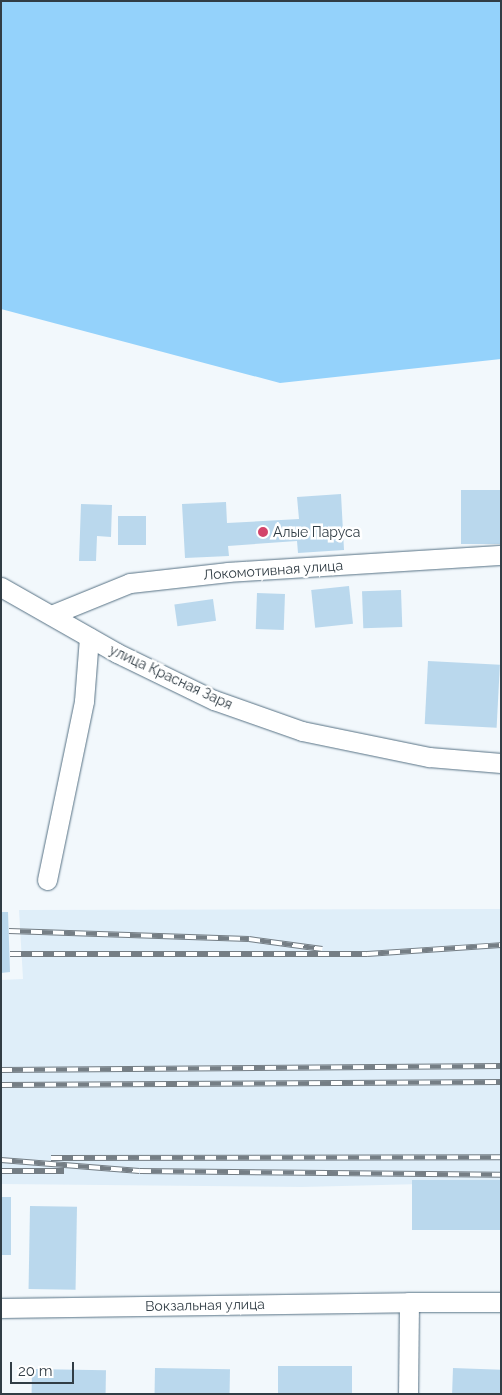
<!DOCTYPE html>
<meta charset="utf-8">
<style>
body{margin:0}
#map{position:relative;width:502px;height:1395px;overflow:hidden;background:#f2f8fc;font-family:Raleway,sans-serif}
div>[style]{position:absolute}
.built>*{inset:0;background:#dfeef9}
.water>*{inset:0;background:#94d2fb}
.building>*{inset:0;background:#bad8ed;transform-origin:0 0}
.roads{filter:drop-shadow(0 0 1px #567184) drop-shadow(0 0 1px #567184)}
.street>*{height:19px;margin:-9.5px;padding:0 9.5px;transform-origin:9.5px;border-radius:9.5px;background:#fff}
.rail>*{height:5.5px;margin-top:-2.75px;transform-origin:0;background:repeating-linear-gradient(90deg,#fff 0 11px,#757e85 0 22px);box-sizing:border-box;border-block:1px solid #757e85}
.dots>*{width:14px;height:14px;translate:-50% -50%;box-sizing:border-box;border:2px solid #fff;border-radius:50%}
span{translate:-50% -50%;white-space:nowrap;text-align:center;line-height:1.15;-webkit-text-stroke:5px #fff;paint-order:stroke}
.poi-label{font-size:14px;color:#313d45}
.left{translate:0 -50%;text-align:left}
.street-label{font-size:14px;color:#313d45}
.frame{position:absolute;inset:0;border:2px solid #313d45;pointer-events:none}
.scale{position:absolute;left:10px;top:1362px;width:64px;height:22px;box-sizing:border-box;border:2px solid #313d45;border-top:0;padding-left:6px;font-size:15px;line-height:18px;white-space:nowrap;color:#313d45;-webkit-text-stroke:4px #fff;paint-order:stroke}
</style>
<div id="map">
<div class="built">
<div style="clip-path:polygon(501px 909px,501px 1182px,302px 1187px,1px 1184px,1px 980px,23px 979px,19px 910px)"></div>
</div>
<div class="water">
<div style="clip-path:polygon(1px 1px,501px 1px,501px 359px,280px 383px,1px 309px)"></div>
</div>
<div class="building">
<div style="left:461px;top:490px;width:40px;height:54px"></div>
<div style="clip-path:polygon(341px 494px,344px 550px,298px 553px,297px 541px,228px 546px,229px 556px,185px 558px,182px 504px,226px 502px,227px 523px,299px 519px,297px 497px)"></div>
<div style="clip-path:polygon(81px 504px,112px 505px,111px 537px,97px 536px,96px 561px,79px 561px)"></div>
<div style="left:118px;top:516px;width:28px;height:29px"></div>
<div style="left:349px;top:586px;width:38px;height:38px;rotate:84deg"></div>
<div style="left:401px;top:590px;width:37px;height:39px;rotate:88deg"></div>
<div style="left:257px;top:593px;width:28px;height:36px;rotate:2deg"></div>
<div style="left:213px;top:599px;width:22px;height:39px;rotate:82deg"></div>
<div style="left:428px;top:661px;width:72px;height:63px;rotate:3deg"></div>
<div style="clip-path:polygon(1px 912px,8px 912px,10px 972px,1px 973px)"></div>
<div style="left:501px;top:1180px;width:50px;height:89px;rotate:90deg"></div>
<div style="left:1px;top:1197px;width:10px;height:58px"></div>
<div style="left:30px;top:1206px;width:47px;height:83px;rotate:1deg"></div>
<div style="left:278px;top:1366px;width:74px;height:28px"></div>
<div style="left:155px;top:1368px;width:75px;height:26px;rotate:1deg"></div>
<div style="left:453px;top:1368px;width:48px;height:26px;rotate:2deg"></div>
<div style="left:32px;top:1369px;width:74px;height:25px;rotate:1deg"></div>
</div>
<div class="roads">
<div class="street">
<div style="left:1px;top:587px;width:133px;rotate:29.6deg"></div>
<div style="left:117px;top:653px;width:108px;rotate:25.9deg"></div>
<div style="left:214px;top:700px;width:93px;rotate:19.4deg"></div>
<div style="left:302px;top:731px;width:130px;rotate:11.6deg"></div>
<div style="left:429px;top:757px;width:72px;rotate:4.8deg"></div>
<div style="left:51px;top:615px;width:85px;rotate:-22.1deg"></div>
<div style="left:130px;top:583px;width:99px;rotate:-6.4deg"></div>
<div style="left:228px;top:572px;width:274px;rotate:-3.6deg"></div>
<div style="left:47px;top:880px;width:183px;rotate:-78.3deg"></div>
<div style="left:84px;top:701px;width:64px;rotate:-85.5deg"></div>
<div style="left:409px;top:1302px;width:92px"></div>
<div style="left:1px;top:1308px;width:408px;rotate:-0.8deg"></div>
<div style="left:409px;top:1302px;width:92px;rotate:90.6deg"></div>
</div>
</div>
<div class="rail">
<div style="left:9px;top:931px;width:240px;rotate:1.9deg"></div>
<div style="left:249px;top:939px;width:74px;rotate:7.8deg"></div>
<div style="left:10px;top:954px;width:357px"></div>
<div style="left:367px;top:954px;width:134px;rotate:-3.8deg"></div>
<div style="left:1px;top:1070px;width:500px;rotate:-0.46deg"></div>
<div style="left:1px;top:1085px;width:500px;rotate:-0.34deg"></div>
<div style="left:51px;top:1158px;width:450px;rotate:-0.1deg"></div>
<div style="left:1px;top:1160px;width:139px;rotate:4.5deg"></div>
<div style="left:140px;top:1171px;width:361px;rotate:0.6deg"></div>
<div style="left:1px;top:1171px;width:63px"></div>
</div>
<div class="dots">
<div style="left:263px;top:532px;background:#d3446b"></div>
</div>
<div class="poi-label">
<span class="left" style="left:273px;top:532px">Алые Паруса</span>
</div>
<div class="street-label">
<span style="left:273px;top:570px;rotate:-4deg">Локомотивная улица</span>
<span style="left:171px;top:677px;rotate:25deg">улица Красная Заря</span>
<span style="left:205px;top:1305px;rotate:-1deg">Вокзальная улица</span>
</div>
<div class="frame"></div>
<div class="scale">20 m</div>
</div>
